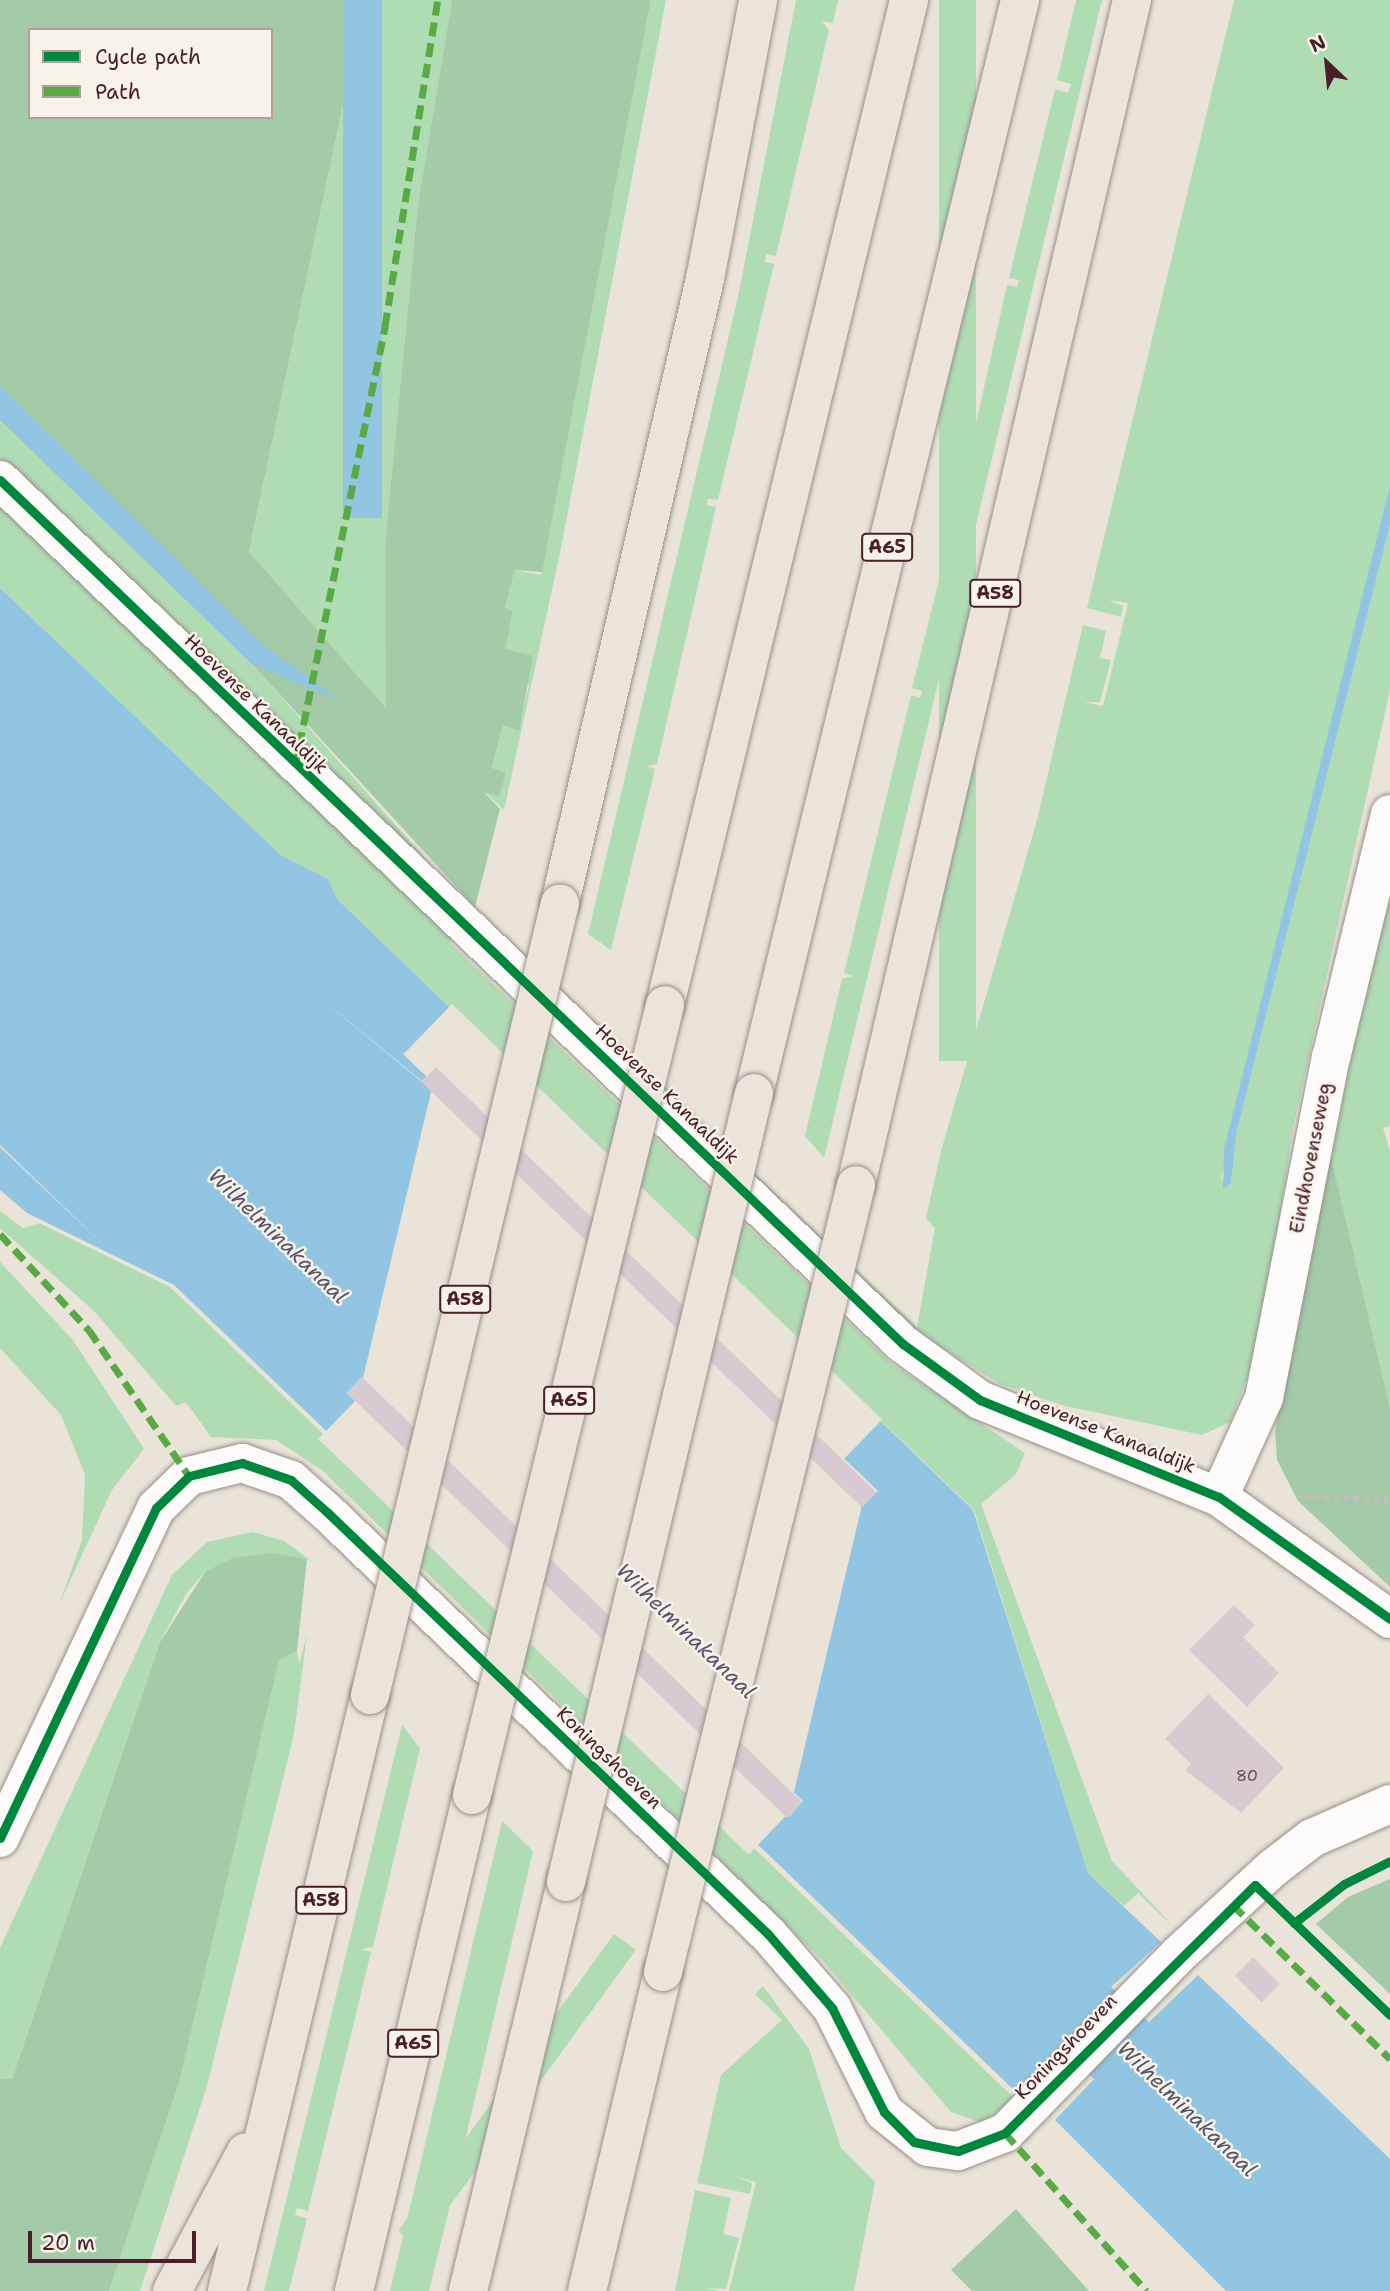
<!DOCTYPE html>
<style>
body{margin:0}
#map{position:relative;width:1390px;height:2291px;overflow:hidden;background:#e9e4d7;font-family:"Shantell Sans",sans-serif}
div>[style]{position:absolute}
.green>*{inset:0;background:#b0dcb4;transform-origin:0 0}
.forest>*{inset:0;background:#a3cba7}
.water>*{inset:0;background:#92c5e1;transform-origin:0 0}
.pier>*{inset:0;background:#e9e4d7;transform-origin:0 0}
.building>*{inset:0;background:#d7cbd1;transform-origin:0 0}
.path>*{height:4.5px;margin-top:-2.25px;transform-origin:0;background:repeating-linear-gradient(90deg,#c3bdbc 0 5px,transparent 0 10px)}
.roads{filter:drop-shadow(0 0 2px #998f8b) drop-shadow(0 0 2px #998f8b)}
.minor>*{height:38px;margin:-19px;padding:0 19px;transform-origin:19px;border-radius:19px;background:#fcfbf9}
.highway>*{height:38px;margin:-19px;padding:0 19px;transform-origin:19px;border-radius:19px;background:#ece3d9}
.bridges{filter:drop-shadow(0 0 2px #998f8b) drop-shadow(0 0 2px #998f8b)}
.highway-bridge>*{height:38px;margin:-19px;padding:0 19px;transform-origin:19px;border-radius:19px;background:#ece3d9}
.quiet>*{height:7px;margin-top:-3.5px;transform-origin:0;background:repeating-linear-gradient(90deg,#57aa44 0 14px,transparent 0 21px)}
.cycleway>*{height:9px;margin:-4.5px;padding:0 4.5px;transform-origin:4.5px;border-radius:4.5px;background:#00873e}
span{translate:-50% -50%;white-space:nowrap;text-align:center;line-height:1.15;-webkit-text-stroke:5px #f7f3e8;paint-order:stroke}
.number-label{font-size:16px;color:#6d4a54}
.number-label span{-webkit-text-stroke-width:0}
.shield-label span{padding:2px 5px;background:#f7f3e8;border:2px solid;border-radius:5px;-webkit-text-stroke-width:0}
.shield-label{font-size:18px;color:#4a1f2b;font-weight:700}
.street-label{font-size:19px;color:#4a1f2b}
.water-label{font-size:21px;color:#56556c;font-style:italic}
.legend{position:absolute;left:28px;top:28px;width:245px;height:91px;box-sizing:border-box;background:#f7f3e8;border:2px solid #b29e9c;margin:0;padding:9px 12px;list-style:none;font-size:21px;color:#4a1f2b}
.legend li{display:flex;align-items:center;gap:14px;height:35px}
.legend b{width:35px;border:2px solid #b29e9c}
.north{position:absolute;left:1292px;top:28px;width:70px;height:70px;-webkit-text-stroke:5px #f7f3e8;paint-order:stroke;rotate:334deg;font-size:19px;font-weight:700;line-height:28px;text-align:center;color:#4a1f2b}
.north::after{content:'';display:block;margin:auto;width:24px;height:32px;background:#4a1f2b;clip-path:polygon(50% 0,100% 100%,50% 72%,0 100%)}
.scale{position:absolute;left:28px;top:2231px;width:168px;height:32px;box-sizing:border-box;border:4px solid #4a1f2b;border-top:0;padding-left:9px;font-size:21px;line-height:24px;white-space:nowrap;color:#4a1f2b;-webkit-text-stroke:5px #f7f3e8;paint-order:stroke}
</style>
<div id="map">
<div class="green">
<div style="clip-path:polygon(365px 0,452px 0,418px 203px,385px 544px,387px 709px,249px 553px)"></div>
<div style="clip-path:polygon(651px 0,666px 0,560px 553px,504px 810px,485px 792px,499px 796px,492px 769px,503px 725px,518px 730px,529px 686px,504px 649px,513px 611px,505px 609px,515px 570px,541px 575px)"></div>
<div style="clip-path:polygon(796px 0,838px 0,833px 23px,822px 21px,829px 30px,776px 256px,766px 254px,765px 262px,774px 264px,718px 500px,708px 499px,707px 505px,716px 507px,657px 764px,646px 766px,655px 769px,611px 950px,588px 934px,738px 297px)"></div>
<div style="left:939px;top:0;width:37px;height:1061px"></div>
<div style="clip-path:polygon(1076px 0,1102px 0,824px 1158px,805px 1136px,842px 979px,853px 976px,844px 973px,911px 695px,920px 698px,922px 691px,912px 688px,961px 492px,971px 489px,962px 486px,1007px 285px,1017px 287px,1019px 280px,1009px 278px,1055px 89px,1068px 93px,1071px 84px,1057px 80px)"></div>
<div style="clip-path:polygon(1234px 0,1390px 0,1390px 485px,1221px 1179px,1231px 1183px,1237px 1131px,1390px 525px,1390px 690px,1293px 1128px,1261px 1342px,1230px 1422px,1202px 1435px,1065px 1406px,1000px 1384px,920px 1334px,0 459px,0 420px,252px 664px,441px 876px,917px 1327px,935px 1228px,926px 1218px,941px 1151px,1037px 820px,1083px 625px,1106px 631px,1100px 658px,1111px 660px,1100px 702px,1084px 702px,1103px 706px,1128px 603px,1109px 600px,1123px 606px,1121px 617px,1087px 608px)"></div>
<div style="clip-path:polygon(0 502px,453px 929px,450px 943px,892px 1364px,1025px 1453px,1016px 1474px,981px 1504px,1112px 1861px,1176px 1929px,1138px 1893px,1124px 1906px,1088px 1873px,974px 1510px,336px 898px,328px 879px,282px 856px,0 588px)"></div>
<div style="clip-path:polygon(1390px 814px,1390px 1126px,1383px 1128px,1390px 1150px,1390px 1408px,1326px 1135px)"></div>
<div style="clip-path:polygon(0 1211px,23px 1228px,39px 1223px,170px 1287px,1013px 2097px,1005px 2109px,980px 2122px,951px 2112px,822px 1960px,323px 1471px,276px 1440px,211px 1437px,186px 1402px,176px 1406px,93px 1310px,0 1228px)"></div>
<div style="clip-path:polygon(0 1262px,73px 1340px,144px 1449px,112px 1490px,59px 1605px,82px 1540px,85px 1475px,61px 1415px,0 1348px)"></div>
<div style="clip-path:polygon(253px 1532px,284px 1541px,317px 1565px,307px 1559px,205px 1572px,186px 1594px,160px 1642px,12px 2079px,0 2079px,0 1948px,172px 1575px,207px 1542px)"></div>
<div style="clip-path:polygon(307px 1634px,294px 1734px,207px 2086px,140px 2291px,109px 2291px,179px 2083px,279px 1659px,297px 1651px,299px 1664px)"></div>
<div style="clip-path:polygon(402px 1725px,420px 1748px,373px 1947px,361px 1949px,371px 1952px,308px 2211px,297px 2208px,295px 2215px,307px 2218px,289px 2291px,264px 2291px)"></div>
<div style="clip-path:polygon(502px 1821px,533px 1851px,448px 2213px,429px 2291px,390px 2291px)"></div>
<div style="left:614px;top:1934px;width:27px;height:367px;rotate:36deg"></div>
<div style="clip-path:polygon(763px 1986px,809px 2049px,841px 2148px,875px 2182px,854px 2291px,729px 2291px,756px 2182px,735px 2176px,752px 2183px,750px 2194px,697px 2183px,721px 2075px,782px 2020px,755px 1994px)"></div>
<div style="clip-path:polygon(695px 2190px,731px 2198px,723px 2234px,739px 2238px,726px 2289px,706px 2288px,720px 2291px,675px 2291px)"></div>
</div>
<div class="forest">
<div style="clip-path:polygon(evenodd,0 0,365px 0,249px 552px,386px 708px,385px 544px,418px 203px,452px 0,651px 0,542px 572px,515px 570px,505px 608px,513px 611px,505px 649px,533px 656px,519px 731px,503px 725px,492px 768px,506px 773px,499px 796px,485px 793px,500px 809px,475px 907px,252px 664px,0 420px,0 0,30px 30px,271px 30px,271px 117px,30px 117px,30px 30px)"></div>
<div style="clip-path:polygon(1326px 1135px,1390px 1408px,1390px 1587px,1298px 1501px,1277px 1460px,1275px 1431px)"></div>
<div style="clip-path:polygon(271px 1553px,307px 1559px,297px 1651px,279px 1660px,179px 2083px,109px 2291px,0 2291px,0 2079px,12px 2079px,160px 1642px,205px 1572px,233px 1558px)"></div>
<div style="clip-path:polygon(1390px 1879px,1390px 1994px,1316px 1924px,1348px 1897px)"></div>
<div style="clip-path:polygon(1016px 2209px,1089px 2291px,972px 2291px,951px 2270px)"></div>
</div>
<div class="water">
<div style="left:343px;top:0;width:39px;height:518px"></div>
<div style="clip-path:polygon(0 386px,262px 644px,342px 702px,252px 664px,0 420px)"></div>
<div style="clip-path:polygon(1390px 485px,1390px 525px,1237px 1131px,1231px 1183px,1223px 1189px,1224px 1149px)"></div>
<div style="clip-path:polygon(evenodd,0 588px,282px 856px,328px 879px,337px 899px,973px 1510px,1088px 1873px,1161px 1942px,1111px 1987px,1149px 2022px,1198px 1975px,1390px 2159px,1390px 2291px,1226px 2291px,1055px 2120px,1094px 2079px,1061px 2047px,1016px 2092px,174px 1285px,27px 1213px,0 1190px,0 1147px,111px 1252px,0 1145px,0 588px,292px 975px,422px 1081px,436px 1067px,878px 1491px,863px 1506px,422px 1082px,292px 975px,0 588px,361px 1378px,803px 1801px,789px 1817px,347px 1393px,361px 1378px)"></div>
</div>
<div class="pier">
<div style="left:452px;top:1004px;width:598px;height:70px;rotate:44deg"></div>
<div style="clip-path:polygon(432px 1088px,863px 1501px,793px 1796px,362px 1382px)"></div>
<div style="left:358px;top:1398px;width:598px;height:57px;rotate:44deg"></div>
</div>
<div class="building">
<div style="left:436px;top:1067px;width:612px;height:21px;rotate:44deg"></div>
<div style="left:362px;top:1377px;width:612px;height:22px;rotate:44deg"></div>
<div style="clip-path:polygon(1234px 1605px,1255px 1625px,1243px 1637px,1279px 1673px,1247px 1707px,1189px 1650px)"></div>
<div style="clip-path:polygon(1208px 1694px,1284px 1768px,1241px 1813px,1185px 1770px,1191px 1764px,1165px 1739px)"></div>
<div style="left:1253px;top:1957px;width:38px;height:26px;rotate:45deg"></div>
</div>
<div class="path">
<div style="left:1304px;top:1496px;width:86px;rotate:2deg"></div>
</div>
<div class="roads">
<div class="minor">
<div style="left:0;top:480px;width:1250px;rotate:43.74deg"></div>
<div style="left:903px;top:1344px;width:95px;rotate:36deg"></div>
<div style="left:980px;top:1400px;width:258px;rotate:22.1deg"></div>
<div style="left:1219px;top:1497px;width:210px;rotate:35.5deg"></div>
<div style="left:1219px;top:1497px;width:109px;rotate:-65.6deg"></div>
<div style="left:1264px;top:1398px;width:347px;rotate:-78.9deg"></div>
<div style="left:1331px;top:1058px;width:251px;rotate:-76.4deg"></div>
<div style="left:0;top:1838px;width:365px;rotate:-64.7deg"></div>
<div style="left:156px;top:1508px;width:46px;rotate:-44.1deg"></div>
<div style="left:189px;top:1476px;width:55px;rotate:-13.8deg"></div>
<div style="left:242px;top:1463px;width:52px;rotate:19.1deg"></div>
<div style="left:291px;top:1480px;width:50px;rotate:41.7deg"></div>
<div style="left:328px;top:1513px;width:609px;rotate:43.74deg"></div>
<div style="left:768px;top:1934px;width:98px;rotate:49.1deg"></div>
<div style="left:832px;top:2008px;width:116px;rotate:63.4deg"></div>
<div style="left:884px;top:2112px;width:56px;rotate:38.5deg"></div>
<div style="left:928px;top:2147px;width:30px;rotate:8deg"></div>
<div style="left:958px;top:2151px;width:50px;rotate:-21deg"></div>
<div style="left:1005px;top:2133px;width:248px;rotate:-45.8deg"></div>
<div style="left:1178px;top:1955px;width:129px;rotate:-42.5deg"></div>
<div style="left:1273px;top:1868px;width:49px;rotate:-37.6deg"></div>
<div style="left:1312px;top:1838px;width:85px;rotate:-23.6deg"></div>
</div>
<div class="highway">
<div style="left:560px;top:903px;width:641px;rotate:-76.92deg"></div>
<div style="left:705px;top:279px;width:284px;rotate:-79.2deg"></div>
<div style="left:665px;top:1005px;width:1034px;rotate:-76.35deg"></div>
<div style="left:754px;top:1093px;width:1125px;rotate:-76.32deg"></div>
<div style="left:856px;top:1185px;width:1217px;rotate:-76.89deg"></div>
<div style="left:172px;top:2291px;width:157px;rotate:-62deg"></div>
<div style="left:227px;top:2291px;width:613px;rotate:-76.51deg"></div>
<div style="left:354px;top:2291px;width:510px;rotate:-76.62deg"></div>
<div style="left:468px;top:2291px;width:421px;rotate:-76.5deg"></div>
<div style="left:587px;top:2291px;width:328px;rotate:-76.6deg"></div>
</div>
</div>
<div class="bridges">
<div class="highway-bridge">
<div style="left:370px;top:1695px;width:814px;rotate:-76.51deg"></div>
<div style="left:472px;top:1795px;width:813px;rotate:-76.27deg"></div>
<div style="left:566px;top:1882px;width:811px;rotate:-76.6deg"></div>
<div style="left:663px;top:1972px;width:810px;rotate:-76.22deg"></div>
</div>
</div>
<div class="quiet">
<div style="left:295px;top:766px;width:449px;rotate:-78.4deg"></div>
<div style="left:385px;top:326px;width:330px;rotate:-80.8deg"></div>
<div style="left:0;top:1234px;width:131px;rotate:47.2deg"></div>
<div style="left:89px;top:1330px;width:177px;rotate:55.6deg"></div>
<div style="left:1233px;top:1905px;width:220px;rotate:44.4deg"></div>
<div style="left:1005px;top:2133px;width:212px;rotate:48.1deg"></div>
</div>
<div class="cycleway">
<div style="left:0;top:480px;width:1250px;rotate:43.74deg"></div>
<div style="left:903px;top:1344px;width:95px;rotate:36deg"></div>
<div style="left:980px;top:1400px;width:258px;rotate:22.1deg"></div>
<div style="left:1219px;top:1497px;width:210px;rotate:35.5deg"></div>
<div style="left:0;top:1838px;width:365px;rotate:-64.7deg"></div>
<div style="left:156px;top:1508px;width:46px;rotate:-44.1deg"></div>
<div style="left:189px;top:1476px;width:55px;rotate:-13.8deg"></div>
<div style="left:242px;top:1463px;width:52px;rotate:19.1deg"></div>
<div style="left:291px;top:1480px;width:50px;rotate:41.7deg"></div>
<div style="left:328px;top:1513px;width:609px;rotate:43.74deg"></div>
<div style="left:768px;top:1934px;width:98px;rotate:49.1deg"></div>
<div style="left:832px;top:2008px;width:116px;rotate:63.4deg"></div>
<div style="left:884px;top:2112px;width:42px;rotate:45deg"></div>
<div style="left:914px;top:2142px;width:45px;rotate:11.6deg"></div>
<div style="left:958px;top:2151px;width:50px;rotate:-21deg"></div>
<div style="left:1005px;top:2133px;width:352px;rotate:-44.8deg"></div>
<div style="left:1255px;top:1885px;width:187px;rotate:43.9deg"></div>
<div style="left:1294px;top:1923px;width:63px;rotate:-38deg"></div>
<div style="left:1344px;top:1884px;width:51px;rotate:-26.6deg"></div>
</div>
<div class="number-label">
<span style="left:1247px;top:1776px">80</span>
</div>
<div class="shield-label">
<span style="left:887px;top:547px">A65</span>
<span style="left:995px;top:593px">A58</span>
<span style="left:465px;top:1299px">A58</span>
<span style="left:569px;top:1400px">A65</span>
<span style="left:321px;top:1900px">A58</span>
<span style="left:413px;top:2043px">A65</span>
</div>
<div class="street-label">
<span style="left:256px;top:704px;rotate:44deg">Hoevense Kanaaldijk</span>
<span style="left:667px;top:1094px;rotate:44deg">Hoevense Kanaaldijk</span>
<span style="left:1311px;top:1158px;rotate:-79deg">Eindhovenseweg</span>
<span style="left:1106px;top:1432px;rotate:22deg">Hoevense Kanaaldijk</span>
<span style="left:609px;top:1758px;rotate:44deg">Koningshoeven</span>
<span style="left:1066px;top:2047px;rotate:-46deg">Koningshoeven</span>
</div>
<div class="water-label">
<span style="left:278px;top:1236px;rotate:44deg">Wilhelminakanaal</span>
<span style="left:686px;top:1631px;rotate:44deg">Wilhelminakanaal</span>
<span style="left:1187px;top:2109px;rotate:44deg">Wilhelminakanaal</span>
</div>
<ul class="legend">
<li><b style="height:9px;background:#00873e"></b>Cycle path</li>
<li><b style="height:9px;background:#57aa44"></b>Path</li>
</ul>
<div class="north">N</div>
<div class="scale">20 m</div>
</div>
